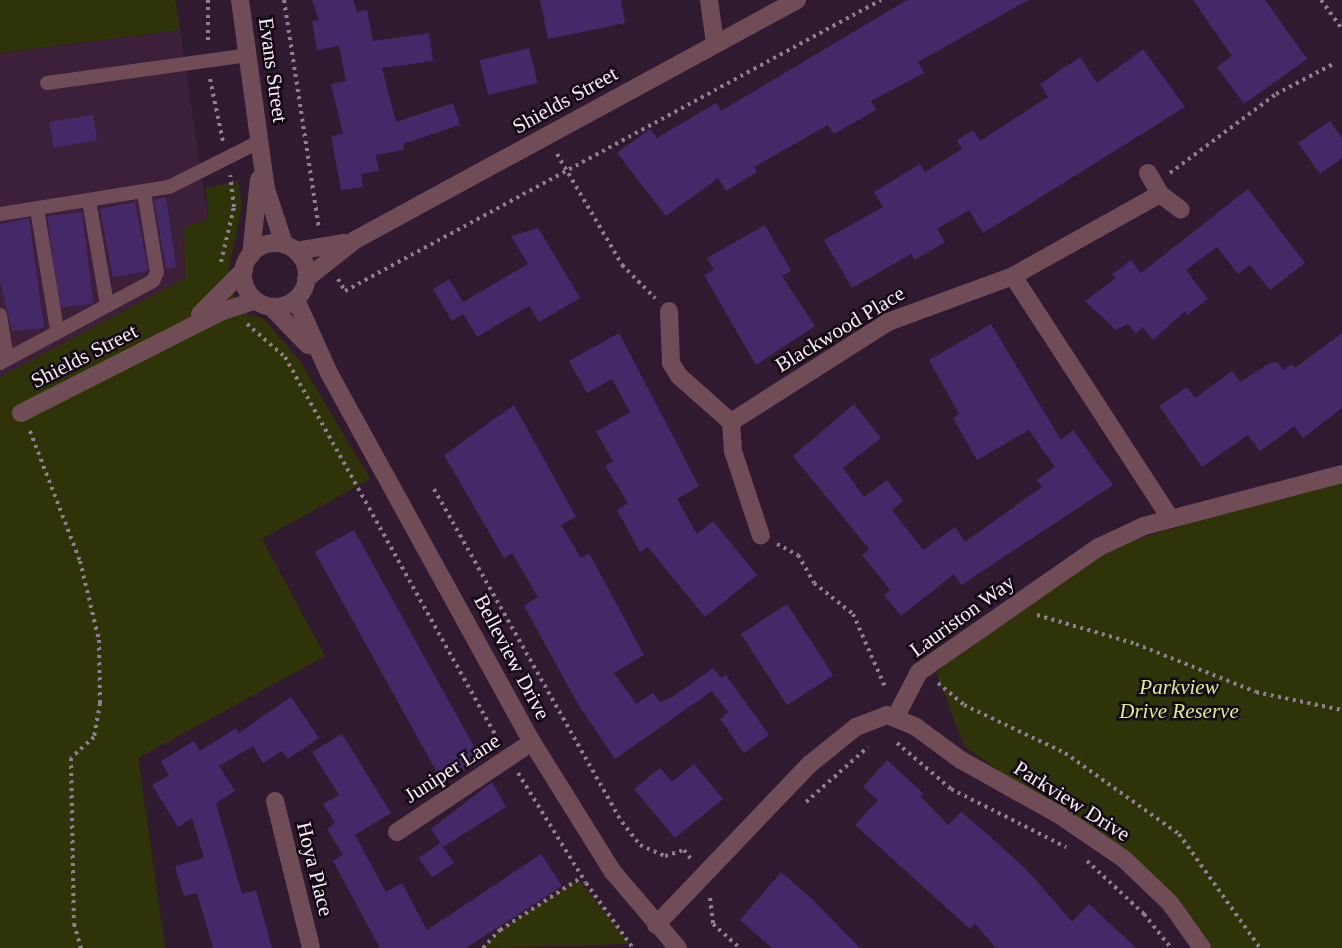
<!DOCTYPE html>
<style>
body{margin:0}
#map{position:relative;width:1342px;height:948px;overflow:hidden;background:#301a2f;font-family:"Times New Roman",serif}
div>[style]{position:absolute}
.built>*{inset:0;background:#3c203a}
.green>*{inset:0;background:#2f3408}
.building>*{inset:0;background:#452868;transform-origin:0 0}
.path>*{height:4px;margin-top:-2px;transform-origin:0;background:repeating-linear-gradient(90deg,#917e90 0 3px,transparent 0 7.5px)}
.service>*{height:14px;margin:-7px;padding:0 7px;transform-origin:7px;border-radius:7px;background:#704d56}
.minor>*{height:18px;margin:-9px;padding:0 9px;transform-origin:9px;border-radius:9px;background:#704d56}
.tertiary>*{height:18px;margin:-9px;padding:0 9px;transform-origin:9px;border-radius:9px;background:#704d56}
.tertiary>.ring{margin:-9px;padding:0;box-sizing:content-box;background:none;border:18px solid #704d56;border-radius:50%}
span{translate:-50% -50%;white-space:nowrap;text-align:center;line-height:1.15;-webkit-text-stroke:5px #120812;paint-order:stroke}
.street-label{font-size:21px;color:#fdeefc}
.park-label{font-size:21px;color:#e0ee7e;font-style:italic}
</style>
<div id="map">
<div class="built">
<div style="clip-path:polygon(180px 30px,208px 219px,183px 228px,185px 278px,0 377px,0 53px)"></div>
</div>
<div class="green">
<div style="clip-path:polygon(0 0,175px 0,180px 30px,0 53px)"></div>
<div style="clip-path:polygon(238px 181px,242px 204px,228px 273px,235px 298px,247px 314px,263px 318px,300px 361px,370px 479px,262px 539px,325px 656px,138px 758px,165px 948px,0 948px,0 377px,185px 278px,183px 228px,208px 219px,206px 188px)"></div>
<div style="clip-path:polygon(1342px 477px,1342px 948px,1202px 948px,1134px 867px,964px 746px,936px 672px,1109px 548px)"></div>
<div style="clip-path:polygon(578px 879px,630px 944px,483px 948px,500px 930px)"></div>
</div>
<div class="building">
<div style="clip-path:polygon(312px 0,353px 0,357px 12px,367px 10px,373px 41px,429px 33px,433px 61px,382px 68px,396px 122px,453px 103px,460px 125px,403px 144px,404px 150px,376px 155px,379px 171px,361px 174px,363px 187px,341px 190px,331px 136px,343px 134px,331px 84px,346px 81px,339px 46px,317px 50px,312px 21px,319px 20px)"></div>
<div style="clip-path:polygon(540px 0,621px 0,625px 23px,548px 39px)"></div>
<div style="clip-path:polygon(907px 0,1028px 0,918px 62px,924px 73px,871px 101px,876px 110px,834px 134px,828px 125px,754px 167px,757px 172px,726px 191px,718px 178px,666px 216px,617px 153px,650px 129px,657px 138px,716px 103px,721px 111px)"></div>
<div style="clip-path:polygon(1193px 0,1265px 0,1307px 59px,1244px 104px,1217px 67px,1232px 56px)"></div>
<div style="left:529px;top:48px;width:36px;height:51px;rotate:76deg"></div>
<div style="clip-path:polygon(1143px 49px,1185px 107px,983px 233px,969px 210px,937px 229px,945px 242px,915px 260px,911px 254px,852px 288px,824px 240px,883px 207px,874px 192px,920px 164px,925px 172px,962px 149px,957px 140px,973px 130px,980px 141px,1048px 97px,1040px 84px,1080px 57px,1097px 83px)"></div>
<div style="left:93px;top:115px;width:26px;height:44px;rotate:81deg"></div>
<div style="clip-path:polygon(1330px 121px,1342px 138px,1342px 158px,1320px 174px,1298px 143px)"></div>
<div style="clip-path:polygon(1248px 189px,1305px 263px,1270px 290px,1250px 265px,1238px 274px,1217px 247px,1186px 270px,1208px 299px,1187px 315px,1185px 311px,1153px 340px,1142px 327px,1136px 334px,1128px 324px,1116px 330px,1085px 301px,1116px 278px,1112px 274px,1131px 260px,1141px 273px)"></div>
<div style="clip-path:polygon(166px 197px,176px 267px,166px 269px,154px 200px)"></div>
<div style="left:135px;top:202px;width:70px;height:36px;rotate:79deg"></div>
<div style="left:82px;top:212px;width:92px;height:35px;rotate:83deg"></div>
<div style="clip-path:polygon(29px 218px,44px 328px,12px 331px,0 281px,0 224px)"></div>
<div style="clip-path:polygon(765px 225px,791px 271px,782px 276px,815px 326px,756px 365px,704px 275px,714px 270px,707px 258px)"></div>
<div style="clip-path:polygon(538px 228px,580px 298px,539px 322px,529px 306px,477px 337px,463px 314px,452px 321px,433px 289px,449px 279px,463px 302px,528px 264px,511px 236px)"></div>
<div style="clip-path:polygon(991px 324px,1061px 440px,1073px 430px,1113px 485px,961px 585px,954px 574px,901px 616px,884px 595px,890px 590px,862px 555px,869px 549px,793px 456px,854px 404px,881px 438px,843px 468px,864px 497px,887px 480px,903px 501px,892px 510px,923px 550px,955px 527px,965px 542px,1042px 487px,1037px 480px,1055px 467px,1029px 430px,977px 460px,953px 418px,959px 414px,929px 360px)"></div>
<div style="clip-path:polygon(619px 333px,699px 486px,677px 499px,697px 534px,713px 521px,757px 575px,705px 617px,648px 547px,640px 552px,617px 510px,628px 503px,605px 466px,613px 461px,596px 432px,630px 412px,612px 379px,587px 393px,569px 361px)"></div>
<div style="clip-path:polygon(1342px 333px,1342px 408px,1303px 438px,1294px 426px,1260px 451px,1248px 435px,1202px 467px,1159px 406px,1187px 387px,1195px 398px,1232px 371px,1240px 382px,1270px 363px,1277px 362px,1284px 370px,1292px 364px,1295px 368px)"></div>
<div style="clip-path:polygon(514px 405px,576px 517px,561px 525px,581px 558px,589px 553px,644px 655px,614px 673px,636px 704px,653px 693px,660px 702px,674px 696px,713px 668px,721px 678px,726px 675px,769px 735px,744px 753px,720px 719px,728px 712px,712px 691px,615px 759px,578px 704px,524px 606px,538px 597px,512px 553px,504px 558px,444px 455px)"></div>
<div style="left:354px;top:530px;width:264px;height:45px;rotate:61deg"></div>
<div style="left:787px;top:604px;width:85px;height:55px;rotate:57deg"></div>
<div style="clip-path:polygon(291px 697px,319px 738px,288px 759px,282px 751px,263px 763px,253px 746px,219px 766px,235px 791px,216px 803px,242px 894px,256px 890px,272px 948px,213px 948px,197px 893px,184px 896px,175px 866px,204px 858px,192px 818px,178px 827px,152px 785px,169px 775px,161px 761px,194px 741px,200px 751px,236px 728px,239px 733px)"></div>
<div style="clip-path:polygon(342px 734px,391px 813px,355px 835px,386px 892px,402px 883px,427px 930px,541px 854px,562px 886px,466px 948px,380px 948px,333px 861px,343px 855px,327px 829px,335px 823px,323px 804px,339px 795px,312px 752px)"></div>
<div style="clip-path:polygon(887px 760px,923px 793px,920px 796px,948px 825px,961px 812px,984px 831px,1028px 871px,1072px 922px,1089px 904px,1136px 948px,996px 948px,975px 924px,970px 929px,855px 825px,878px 800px,863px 787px)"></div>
<div style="clip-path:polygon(694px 764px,723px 799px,675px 838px,634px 789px,660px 768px,672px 782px)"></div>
<div style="clip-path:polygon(492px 782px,506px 807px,443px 847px,431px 829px)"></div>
<div style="left:440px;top:843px;width:24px;height:26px;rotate:55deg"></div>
<div style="clip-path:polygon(781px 872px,813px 900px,860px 948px,772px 948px,740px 920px)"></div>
</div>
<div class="path">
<div style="left:208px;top:0;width:44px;rotate:90deg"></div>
<div style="left:284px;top:0;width:231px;rotate:81.3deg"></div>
<div style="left:1321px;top:0;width:36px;rotate:54deg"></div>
<div style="left:210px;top:79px;width:64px;rotate:78.3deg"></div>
<div style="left:557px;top:154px;width:129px;rotate:59.6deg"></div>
<div style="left:622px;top:265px;width:47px;rotate:45deg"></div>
<div style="left:1170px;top:173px;width:132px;rotate:-36.7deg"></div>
<div style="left:1276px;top:94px;width:67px;rotate:-27.7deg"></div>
<div style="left:221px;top:262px;width:57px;rotate:-76.7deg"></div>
<div style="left:234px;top:207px;width:32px;rotate:-97deg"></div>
<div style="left:338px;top:279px;width:14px;rotate:60deg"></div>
<div style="left:345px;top:291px;width:610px;rotate:-28.5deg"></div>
<div style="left:247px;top:324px;width:50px;rotate:41deg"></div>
<div style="left:285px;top:357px;width:440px;rotate:60.9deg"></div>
<div style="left:30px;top:431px;width:139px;rotate:69deg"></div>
<div style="left:80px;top:561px;width:81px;rotate:76.5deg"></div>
<div style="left:99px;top:640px;width:63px;rotate:89.1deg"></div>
<div style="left:100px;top:703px;width:35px;rotate:100deg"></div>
<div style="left:94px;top:737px;width:31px;rotate:138deg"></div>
<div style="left:71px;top:758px;width:166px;rotate:89deg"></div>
<div style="left:74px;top:924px;width:25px;rotate:74deg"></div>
<div style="left:434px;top:489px;width:382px;rotate:60.6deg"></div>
<div style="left:622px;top:822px;width:29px;rotate:52deg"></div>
<div style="left:640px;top:845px;width:27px;rotate:24deg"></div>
<div style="left:665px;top:856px;width:20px;rotate:-18deg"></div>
<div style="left:684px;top:850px;width:11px;rotate:52deg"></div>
<div style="left:777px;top:544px;width:24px;rotate:28deg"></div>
<div style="left:798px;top:555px;width:32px;rotate:60deg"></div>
<div style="left:814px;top:583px;width:50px;rotate:38.5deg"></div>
<div style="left:853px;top:614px;width:82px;rotate:66.3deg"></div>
<div style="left:1037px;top:615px;width:103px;rotate:16.3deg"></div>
<div style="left:1136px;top:644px;width:129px;rotate:21.8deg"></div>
<div style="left:1256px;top:692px;width:88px;rotate:11.8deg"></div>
<div style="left:938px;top:683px;width:34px;rotate:40deg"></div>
<div style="left:964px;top:705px;width:112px;rotate:25.4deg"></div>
<div style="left:1065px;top:753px;width:140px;rotate:35.4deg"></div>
<div style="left:1179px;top:834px;width:140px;rotate:54.6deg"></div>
<div style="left:897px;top:743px;width:71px;rotate:40.4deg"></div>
<div style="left:951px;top:789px;width:129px;rotate:26.8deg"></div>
<div style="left:518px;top:773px;width:129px;rotate:58.3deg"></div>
<div style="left:586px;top:883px;width:80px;rotate:54.1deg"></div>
<div style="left:806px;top:802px;width:83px;rotate:-41.6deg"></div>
<div style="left:1087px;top:861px;width:78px;rotate:42.9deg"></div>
<div style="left:1144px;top:914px;width:43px;rotate:51.5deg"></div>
<div style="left:710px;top:898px;width:26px;rotate:83deg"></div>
<div style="left:713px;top:924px;width:36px;rotate:42deg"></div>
<div style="left:483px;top:948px;width:25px;rotate:-47deg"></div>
<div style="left:500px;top:930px;width:98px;rotate:-32.9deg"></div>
</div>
<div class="service">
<div style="left:47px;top:83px;width:203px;rotate:-7.9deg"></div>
<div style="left:89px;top:201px;width:105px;rotate:80.1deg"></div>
<div style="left:37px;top:209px;width:123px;rotate:80.6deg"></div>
<div style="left:0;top:214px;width:171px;rotate:-9.1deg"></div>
<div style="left:169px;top:187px;width:103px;rotate:-26.6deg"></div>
<div style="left:0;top:315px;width:45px;rotate:81deg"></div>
<div style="left:0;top:363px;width:174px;rotate:-28.2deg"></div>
<div style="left:153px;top:281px;width:10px;rotate:-66deg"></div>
<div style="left:157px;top:272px;width:80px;rotate:-99.3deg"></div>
</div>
<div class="minor">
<div style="left:709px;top:0;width:43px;rotate:82.1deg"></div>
<div style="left:1148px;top:173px;width:24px;rotate:60deg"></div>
<div style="left:1160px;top:194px;width:26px;rotate:37deg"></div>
<div style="left:296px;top:251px;width:49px;rotate:-9.5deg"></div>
<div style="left:1013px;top:276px;width:288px;rotate:57deg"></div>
<div style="left:306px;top:279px;width:63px;rotate:-38.5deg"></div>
<div style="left:355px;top:240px;width:503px;rotate:-28.5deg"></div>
<div style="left:296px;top:300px;width:80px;rotate:65.7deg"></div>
<div style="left:329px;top:373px;width:421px;rotate:61.2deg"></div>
<div style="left:532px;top:742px;width:153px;rotate:58.1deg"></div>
<div style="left:613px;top:872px;width:100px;rotate:49.5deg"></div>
<div style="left:271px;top:307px;width:53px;rotate:45.8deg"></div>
<div style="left:669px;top:311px;width:52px;rotate:87.8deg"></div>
<div style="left:671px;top:363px;width:15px;rotate:58deg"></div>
<div style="left:679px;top:376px;width:69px;rotate:41.5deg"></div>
<div style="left:731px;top:422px;width:29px;rotate:86deg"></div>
<div style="left:733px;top:451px;width:89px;rotate:71.8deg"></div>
<div style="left:200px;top:314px;width:62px;rotate:-45deg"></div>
<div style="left:21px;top:413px;width:223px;rotate:-26.9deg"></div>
<div style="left:220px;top:312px;width:36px;rotate:-18deg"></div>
<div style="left:731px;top:422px;width:186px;rotate:-32.5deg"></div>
<div style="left:888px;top:322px;width:133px;rotate:-20.2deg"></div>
<div style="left:1013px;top:276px;width:168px;rotate:-29.2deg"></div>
<div style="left:895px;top:718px;width:52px;rotate:-62.4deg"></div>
<div style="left:919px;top:672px;width:219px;rotate:-34.8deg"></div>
<div style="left:1099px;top:547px;width:50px;rotate:-25deg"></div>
<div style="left:1144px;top:526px;width:205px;rotate:-14.7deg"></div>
<div style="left:275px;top:801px;width:151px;rotate:76.2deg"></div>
<div style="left:397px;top:832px;width:162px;rotate:-33.7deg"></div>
<div style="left:656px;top:925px;width:223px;rotate:-46.3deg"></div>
<div style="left:810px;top:764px;width:59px;rotate:-38.8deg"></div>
<div style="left:856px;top:727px;width:33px;rotate:-21deg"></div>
<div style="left:887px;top:715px;width:31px;rotate:22deg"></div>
<div style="left:916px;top:727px;width:56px;rotate:36.3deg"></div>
<div style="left:961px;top:760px;width:115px;rotate:29.2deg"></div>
<div style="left:1061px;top:816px;width:76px;rotate:34.3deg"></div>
<div style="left:1124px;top:859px;width:64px;rotate:43.7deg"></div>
<div style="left:1170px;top:903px;width:55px;rotate:54.6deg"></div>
</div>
<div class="tertiary">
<div style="left:240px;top:0;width:191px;rotate:82.2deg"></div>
<div style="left:266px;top:189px;width:58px;rotate:71.9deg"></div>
<div class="ring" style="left:243px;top:243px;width:46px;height:46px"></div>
<div style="left:251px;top:255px;width:76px;rotate:-84deg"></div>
</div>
<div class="street-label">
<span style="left:273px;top:70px;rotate:82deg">Evans Street</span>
<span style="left:565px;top:100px;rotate:-29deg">Shields Street</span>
<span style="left:840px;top:329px;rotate:-31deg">Blackwood Place</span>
<span style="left:84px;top:356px;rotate:-27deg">Shields Street</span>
<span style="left:962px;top:616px;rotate:-36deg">Lauriston Way</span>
<span style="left:512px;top:657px;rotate:62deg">Belleview Drive</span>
<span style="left:452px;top:768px;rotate:-33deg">Juniper Lane</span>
<span style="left:1072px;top:801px;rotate:32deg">Parkview Drive</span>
<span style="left:315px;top:869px;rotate:76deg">Hoya Place</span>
</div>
<div class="park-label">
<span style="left:1179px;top:699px">Parkview<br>Drive Reserve</span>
</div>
</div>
